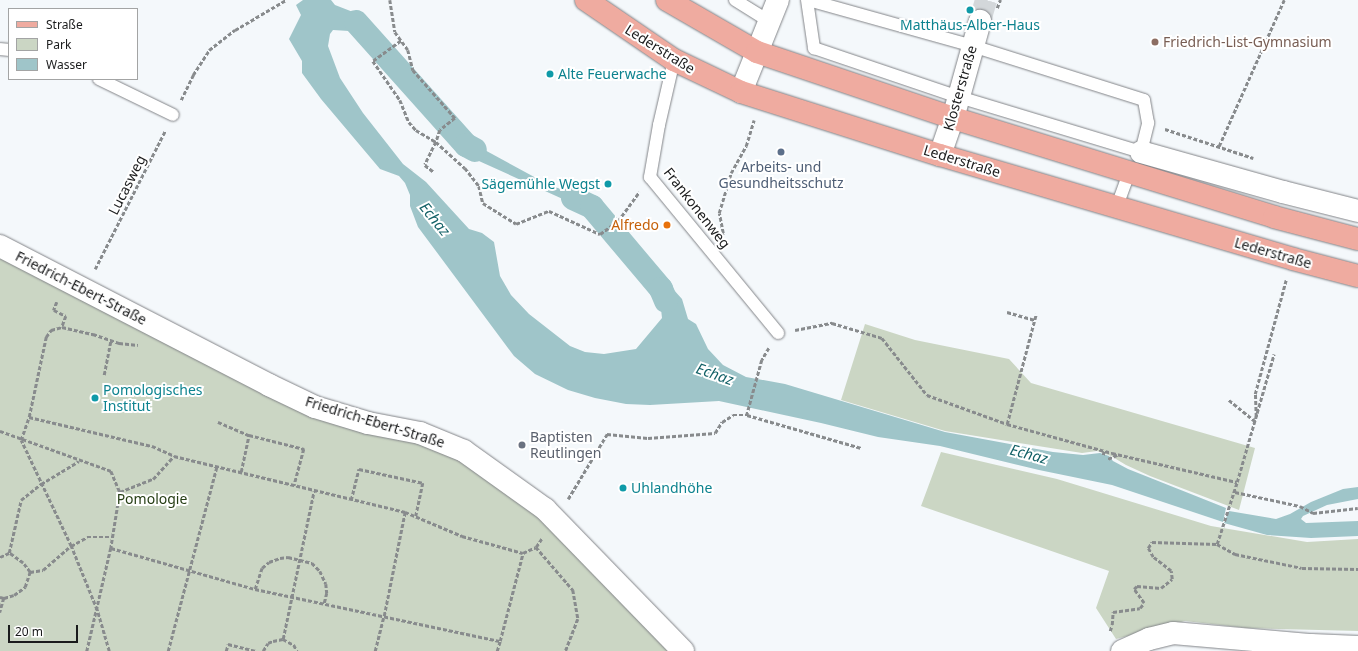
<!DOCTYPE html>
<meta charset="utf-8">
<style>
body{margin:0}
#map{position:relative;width:1358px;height:651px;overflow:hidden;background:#f4f8fb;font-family:"Noto Sans",sans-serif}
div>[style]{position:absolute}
.green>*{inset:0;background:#cbd6c4}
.water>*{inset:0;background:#9fc5c9;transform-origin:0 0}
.canal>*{height:24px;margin:-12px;padding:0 12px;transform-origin:12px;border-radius:12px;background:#9fc5c9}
.minor-tunnel>*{height:22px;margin-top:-11px;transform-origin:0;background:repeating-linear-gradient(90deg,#d3d7da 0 22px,transparent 0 33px)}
.path>*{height:2.5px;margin-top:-1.25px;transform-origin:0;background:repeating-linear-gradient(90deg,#888b8d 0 4px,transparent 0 6px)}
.roads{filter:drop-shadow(0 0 1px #828488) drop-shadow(0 0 1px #828488)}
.service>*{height:12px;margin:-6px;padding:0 6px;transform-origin:6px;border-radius:6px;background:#fff}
.minor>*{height:22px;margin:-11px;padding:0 11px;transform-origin:11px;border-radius:11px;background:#fff}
.primary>*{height:22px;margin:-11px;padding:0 11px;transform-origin:11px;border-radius:11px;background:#efaba0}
.dots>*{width:11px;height:11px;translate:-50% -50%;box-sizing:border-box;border:2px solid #fff;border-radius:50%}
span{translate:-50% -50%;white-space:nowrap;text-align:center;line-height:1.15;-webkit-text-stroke:4px #fff;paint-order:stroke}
.culture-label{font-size:14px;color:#0d838f}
.left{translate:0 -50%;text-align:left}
.right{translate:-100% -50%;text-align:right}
.education-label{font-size:14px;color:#785e54}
.street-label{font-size:14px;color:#1a1b1c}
.service-label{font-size:14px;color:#4e5e75}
.food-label{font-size:14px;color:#c56008}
.worship-label{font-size:14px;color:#5b616d}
.park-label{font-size:14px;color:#263e15}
.water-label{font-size:15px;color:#136167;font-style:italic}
.legend{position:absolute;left:8px;top:8px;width:130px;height:72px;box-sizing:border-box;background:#fff;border:1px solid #a3a4a4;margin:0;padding:5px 7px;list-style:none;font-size:12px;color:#1a1b1c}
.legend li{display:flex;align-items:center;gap:8px;height:20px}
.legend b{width:20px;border:1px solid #a3a4a4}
.scale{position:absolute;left:8px;top:625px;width:70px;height:18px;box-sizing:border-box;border:2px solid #1a1b1c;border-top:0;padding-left:5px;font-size:12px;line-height:14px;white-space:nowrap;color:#1a1b1c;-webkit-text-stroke:3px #fff;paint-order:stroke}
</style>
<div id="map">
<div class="green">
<div style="clip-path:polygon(0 249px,268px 386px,419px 435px,544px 510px,668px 651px,0 651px)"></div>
<div style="clip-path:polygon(865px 324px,915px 340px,1009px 359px,1031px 383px,1255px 448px,1239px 510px,1150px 476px,1126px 465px,1111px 456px,1097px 451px,1082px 453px,945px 431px,841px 400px)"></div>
<div style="clip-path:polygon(941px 452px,1057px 479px,1211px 526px,1307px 542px,1358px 539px,1358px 631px,1246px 628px,1185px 621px,1116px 639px,1096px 608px,1109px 571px,921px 506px)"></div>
</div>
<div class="water">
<div style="clip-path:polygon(303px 0,331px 0,335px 5px,353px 12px,367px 24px,381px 44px,371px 51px,357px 35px,349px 31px,333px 30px,330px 34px,328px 46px,340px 78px,363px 113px,403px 164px,426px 182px,469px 229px,482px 233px,494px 242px,500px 276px,511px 295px,529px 314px,570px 346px,585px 352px,604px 354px,636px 349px,662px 318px,661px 309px,645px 278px,655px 269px,682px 299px,688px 319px,696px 324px,708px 349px,723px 365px,746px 377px,785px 384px,945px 432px,1053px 452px,1083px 455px,1100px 453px,1109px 456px,1113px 461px,1128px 469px,1226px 508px,1223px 522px,1112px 485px,1039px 470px,940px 446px,878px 437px,821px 423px,719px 401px,650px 405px,626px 404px,595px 398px,568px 390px,535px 374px,514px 356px,418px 227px,410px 206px,410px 195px,405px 183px,399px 176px,380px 169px,321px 99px,302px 73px,302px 61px,289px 39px,301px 15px,296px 5px)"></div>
<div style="clip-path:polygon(392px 54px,427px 99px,446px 116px,435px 124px,420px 110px,382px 63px)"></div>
<div style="clip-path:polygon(456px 125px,470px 142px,549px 185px,593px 200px,606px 211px,593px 221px,576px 205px,470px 157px,459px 149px,445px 133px)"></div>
<div style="left:624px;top:232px;width:36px;height:14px;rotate:52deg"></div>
<div style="clip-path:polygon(1358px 487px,1358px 499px,1327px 505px,1303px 516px,1301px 519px,1306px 523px,1358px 521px,1358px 536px,1311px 538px,1267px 535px,1224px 523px,1229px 511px,1276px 519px,1290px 514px,1311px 502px,1343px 489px)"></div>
</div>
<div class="canal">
<div style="left:356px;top:22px;width:165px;rotate:48.2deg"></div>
<div style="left:466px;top:145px;width:10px;rotate:29deg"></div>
<div style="left:573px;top:198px;width:21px;rotate:25deg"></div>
<div style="left:592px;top:207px;width:107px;rotate:49.9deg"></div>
<div style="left:661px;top:289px;width:13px;rotate:67deg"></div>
</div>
<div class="minor-tunnel">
<div style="left:980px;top:21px;width:22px;rotate:-74deg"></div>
</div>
<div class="path">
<div style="left:390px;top:0;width:32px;rotate:81deg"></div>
<div style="left:395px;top:32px;width:22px;rotate:54deg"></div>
<div style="left:408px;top:50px;width:21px;rotate:76deg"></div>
<div style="left:413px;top:70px;width:64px;rotate:48.8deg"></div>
<div style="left:455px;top:118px;width:19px;rotate:141deg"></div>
<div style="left:440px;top:130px;width:13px;rotate:108deg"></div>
<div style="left:436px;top:142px;width:39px;rotate:42deg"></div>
<div style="left:465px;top:168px;width:23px;rotate:52deg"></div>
<div style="left:479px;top:186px;width:17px;rotate:77deg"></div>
<div style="left:483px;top:203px;width:39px;rotate:32deg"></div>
<div style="left:516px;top:224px;width:35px;rotate:-22deg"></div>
<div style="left:549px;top:211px;width:56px;rotate:24.3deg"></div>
<div style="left:600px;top:234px;width:22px;rotate:-36deg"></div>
<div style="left:618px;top:221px;width:36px;rotate:-54deg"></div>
<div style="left:997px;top:8px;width:9px;rotate:-69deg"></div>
<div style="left:401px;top:41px;width:34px;rotate:144deg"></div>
<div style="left:373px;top:61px;width:47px;rotate:55.3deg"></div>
<div style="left:400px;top:100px;width:24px;rotate:68deg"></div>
<div style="left:409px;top:122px;width:11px;rotate:49deg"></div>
<div style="left:416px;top:130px;width:23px;rotate:31deg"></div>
<div style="left:436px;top:142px;width:25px;rotate:116deg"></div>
<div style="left:425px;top:165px;width:11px;rotate:38deg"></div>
<div style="left:181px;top:100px;width:28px;rotate:-64deg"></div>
<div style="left:193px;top:75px;width:30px;rotate:-57deg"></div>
<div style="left:209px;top:50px;width:33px;rotate:-38deg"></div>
<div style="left:235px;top:30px;width:59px;rotate:-30.5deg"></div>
<div style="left:1165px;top:129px;width:93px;rotate:18.2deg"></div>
<div style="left:1219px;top:146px;width:160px;rotate:-66deg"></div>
<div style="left:721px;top:236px;width:4px;rotate:-56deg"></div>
<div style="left:723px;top:233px;width:20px;rotate:-101deg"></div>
<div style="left:719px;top:213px;width:42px;rotate:-73.3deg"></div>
<div style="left:731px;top:173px;width:31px;rotate:-61deg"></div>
<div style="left:746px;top:146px;width:27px;rotate:-73deg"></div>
<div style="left:95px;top:269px;width:155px;rotate:-63.1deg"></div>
<div style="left:57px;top:302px;width:9px;rotate:111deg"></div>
<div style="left:54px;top:310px;width:13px;rotate:27deg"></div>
<div style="left:66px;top:316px;width:12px;rotate:110deg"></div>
<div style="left:1007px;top:312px;width:29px;rotate:16deg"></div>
<div style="left:795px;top:330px;width:38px;rotate:-11deg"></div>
<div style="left:832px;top:323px;width:52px;rotate:16.7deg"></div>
<div style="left:882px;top:338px;width:73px;rotate:51.7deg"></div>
<div style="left:927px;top:395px;width:85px;rotate:19.9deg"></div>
<div style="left:1007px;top:424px;width:109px;rotate:15.4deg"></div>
<div style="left:1112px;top:453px;width:128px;rotate:13.1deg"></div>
<div style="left:1237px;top:482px;width:133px;rotate:-73.9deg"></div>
<div style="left:769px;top:348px;width:14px;rotate:120deg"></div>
<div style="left:762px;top:360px;width:57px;rotate:105.3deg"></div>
<div style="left:747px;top:415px;width:119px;rotate:16.1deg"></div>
<div style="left:104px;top:375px;width:36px;rotate:-79deg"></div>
<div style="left:1229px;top:400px;width:35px;rotate:39deg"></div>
<div style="left:29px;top:417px;width:126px;rotate:13.3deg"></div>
<div style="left:152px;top:446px;width:24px;rotate:24deg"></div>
<div style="left:1256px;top:417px;width:23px;rotate:-92deg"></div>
<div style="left:1255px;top:394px;width:118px;rotate:-74.8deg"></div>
<div style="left:218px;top:422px;width:34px;rotate:23deg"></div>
<div style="left:1007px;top:424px;width:114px;rotate:-75.2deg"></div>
<div style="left:0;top:431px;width:118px;rotate:19.8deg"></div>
<div style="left:111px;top:471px;width:23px;rotate:67deg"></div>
<div style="left:120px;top:492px;width:57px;rotate:99.1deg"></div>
<div style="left:111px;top:548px;width:106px;rotate:103.1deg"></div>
<div style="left:1103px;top:455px;width:4px;rotate:-76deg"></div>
<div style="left:1108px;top:459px;width:10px;rotate:-24deg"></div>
<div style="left:241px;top:472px;width:38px;rotate:-78deg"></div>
<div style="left:249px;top:435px;width:57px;rotate:14.3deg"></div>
<div style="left:304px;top:449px;width:38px;rotate:105deg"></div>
<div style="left:120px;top:492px;width:35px;rotate:-22deg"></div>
<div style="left:153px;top:479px;width:31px;rotate:-48deg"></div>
<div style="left:174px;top:456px;width:238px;rotate:13.6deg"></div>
<div style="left:405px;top:512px;width:62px;rotate:22.8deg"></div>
<div style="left:462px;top:536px;width:63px;rotate:15.6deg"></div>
<div style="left:523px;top:553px;width:14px;rotate:-25deg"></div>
<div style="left:536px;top:547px;width:11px;rotate:-56deg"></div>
<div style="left:1235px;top:492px;width:66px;rotate:12.2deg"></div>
<div style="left:1300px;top:506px;width:15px;rotate:28deg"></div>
<div style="left:1313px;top:513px;width:45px;rotate:-6.3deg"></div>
<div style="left:568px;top:499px;width:76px;rotate:-59deg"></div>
<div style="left:607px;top:434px;width:41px;rotate:5.6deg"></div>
<div style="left:648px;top:438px;width:67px;rotate:-4.3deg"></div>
<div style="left:715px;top:433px;width:13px;rotate:-58deg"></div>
<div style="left:722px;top:422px;width:13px;rotate:-32deg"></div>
<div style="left:733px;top:415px;width:14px"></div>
<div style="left:351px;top:500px;width:32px;rotate:-76deg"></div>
<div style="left:359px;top:469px;width:66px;rotate:12.3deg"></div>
<div style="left:423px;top:483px;width:35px;rotate:102deg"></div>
<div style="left:1217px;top:544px;width:65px;rotate:-72.1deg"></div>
<div style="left:536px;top:547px;width:57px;rotate:49.3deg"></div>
<div style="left:573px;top:590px;width:29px;rotate:80deg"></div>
<div style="left:578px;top:619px;width:34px;rotate:111deg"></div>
<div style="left:111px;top:548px;width:150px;rotate:15.9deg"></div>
<div style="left:255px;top:589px;width:250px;rotate:12deg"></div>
<div style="left:500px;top:641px;width:91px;rotate:-75.4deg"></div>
<div style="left:0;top:557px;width:10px;rotate:-24deg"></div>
<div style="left:9px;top:553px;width:54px;rotate:-77.2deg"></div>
<div style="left:21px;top:500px;width:26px;rotate:-39deg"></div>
<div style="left:41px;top:484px;width:44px;rotate:-31.2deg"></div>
<div style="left:30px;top:572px;width:13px;rotate:-9deg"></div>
<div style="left:43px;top:570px;width:37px;rotate:-41deg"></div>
<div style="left:71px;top:546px;width:18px;rotate:-29deg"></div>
<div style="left:87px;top:537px;width:25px"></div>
<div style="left:255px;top:589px;width:22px;rotate:-72deg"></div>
<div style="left:262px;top:568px;width:9px;rotate:-41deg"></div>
<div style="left:269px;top:562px;width:12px;rotate:-20deg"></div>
<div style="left:280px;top:558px;width:8px;rotate:-7deg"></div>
<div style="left:288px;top:557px;width:25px;rotate:14deg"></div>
<div style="left:312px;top:563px;width:11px;rotate:45deg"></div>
<div style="left:320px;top:571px;width:14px;rotate:65deg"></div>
<div style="left:326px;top:584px;width:9px;rotate:84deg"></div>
<div style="left:327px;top:593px;width:12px;rotate:104deg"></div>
<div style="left:0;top:597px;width:4px;rotate:14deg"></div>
<div style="left:4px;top:598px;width:15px;rotate:106deg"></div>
<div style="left:4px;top:598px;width:10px;rotate:-17deg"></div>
<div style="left:14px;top:595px;width:14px;rotate:-36deg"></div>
<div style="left:25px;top:587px;width:16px;rotate:-72deg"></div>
<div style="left:30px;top:572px;width:11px;rotate:-128deg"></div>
<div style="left:23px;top:563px;width:17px;rotate:-144deg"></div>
<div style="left:1110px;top:631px;width:6px;rotate:-72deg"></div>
<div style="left:1112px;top:625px;width:13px;rotate:-86deg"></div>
<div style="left:1113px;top:612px;width:27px;rotate:-8deg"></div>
<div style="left:1140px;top:608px;width:6px;rotate:-51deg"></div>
<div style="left:1144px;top:603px;width:17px;rotate:-126deg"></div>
<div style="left:1134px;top:589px;width:4px;rotate:-45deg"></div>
<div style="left:1137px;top:586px;width:24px;rotate:5deg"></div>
<div style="left:1161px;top:588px;width:14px;rotate:-39deg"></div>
<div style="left:1172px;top:579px;width:8px;rotate:-97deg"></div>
<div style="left:1171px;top:571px;width:23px;rotate:-142deg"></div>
<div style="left:1153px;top:557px;width:10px;rotate:-119deg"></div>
<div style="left:1148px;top:548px;width:7px;rotate:-56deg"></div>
<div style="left:1152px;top:542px;width:65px;rotate:1.8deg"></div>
<div style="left:1217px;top:544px;width:21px;rotate:29deg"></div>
<div style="left:1235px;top:554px;width:68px;rotate:11.8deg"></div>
<div style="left:1302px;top:568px;width:56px;rotate:1deg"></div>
<div style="left:283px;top:639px;width:151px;rotate:-78.2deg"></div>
<div style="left:109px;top:651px;width:43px;rotate:-106.3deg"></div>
<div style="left:97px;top:610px;width:69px;rotate:-112.1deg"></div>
<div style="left:71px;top:546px;width:117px;rotate:-115.3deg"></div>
<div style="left:21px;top:440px;width:24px;rotate:-71deg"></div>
<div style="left:29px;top:417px;width:82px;rotate:-78deg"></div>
<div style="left:46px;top:337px;width:9px;rotate:-54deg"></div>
<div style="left:51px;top:330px;width:11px;rotate:-15deg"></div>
<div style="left:62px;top:327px;width:32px;rotate:13deg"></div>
<div style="left:93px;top:334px;width:28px;rotate:19deg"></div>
<div style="left:119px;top:343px;width:19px;rotate:6deg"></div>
<div style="left:168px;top:651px;width:191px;rotate:-75.2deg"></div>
<div style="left:226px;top:651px;width:7px;rotate:-74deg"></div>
<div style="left:228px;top:644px;width:29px;rotate:14deg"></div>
<div style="left:263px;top:651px;width:9px;rotate:-58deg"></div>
<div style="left:268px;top:643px;width:5px;rotate:-22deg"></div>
<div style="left:273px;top:641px;width:10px;rotate:-11deg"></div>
<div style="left:283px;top:639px;width:13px;rotate:29deg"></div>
<div style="left:294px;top:645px;width:7px;rotate:63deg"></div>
<div style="left:375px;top:651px;width:36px;rotate:-76deg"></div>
<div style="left:384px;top:616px;width:106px;rotate:-78.6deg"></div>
<div style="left:497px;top:651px;width:10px;rotate:-73deg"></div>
</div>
<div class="roads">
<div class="service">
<div style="left:735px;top:0;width:40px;rotate:32deg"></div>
<div style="left:807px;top:0;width:49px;rotate:81.7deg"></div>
<div style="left:814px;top:48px;width:153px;rotate:18.7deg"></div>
<div style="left:959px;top:97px;width:190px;rotate:16.8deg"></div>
<div style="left:1141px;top:152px;width:30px;rotate:-76deg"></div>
<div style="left:1148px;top:123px;width:23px;rotate:-100deg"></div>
<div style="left:1144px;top:100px;width:179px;rotate:-162.5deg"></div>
<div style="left:973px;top:46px;width:171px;rotate:-164.4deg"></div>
<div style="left:0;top:49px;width:9px;rotate:6deg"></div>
<div style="left:674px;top:60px;width:67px;rotate:103deg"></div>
<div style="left:659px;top:125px;width:53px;rotate:99.8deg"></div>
<div style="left:650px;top:177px;width:202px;rotate:50.6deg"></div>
<div style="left:99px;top:79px;width:82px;rotate:25.9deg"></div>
<div style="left:1117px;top:206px;width:35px;rotate:-70deg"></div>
</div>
<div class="minor">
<div style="left:741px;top:92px;width:99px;rotate:-68.1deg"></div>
<div style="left:1141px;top:152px;width:148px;rotate:15.7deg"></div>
<div style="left:1283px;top:192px;width:77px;rotate:14.2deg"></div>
<div style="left:940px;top:155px;width:39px;rotate:-71deg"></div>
<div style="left:953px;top:118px;width:101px;rotate:-74.4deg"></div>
<div style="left:0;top:246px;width:303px;rotate:27.3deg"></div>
<div style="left:269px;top:385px;width:51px;rotate:25.6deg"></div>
<div style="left:315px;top:407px;width:55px;rotate:16.8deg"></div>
<div style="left:368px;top:423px;width:53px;rotate:10.9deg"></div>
<div style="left:420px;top:433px;width:48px;rotate:22.2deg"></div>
<div style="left:464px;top:451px;width:100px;rotate:35.6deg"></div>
<div style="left:545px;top:509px;width:198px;rotate:45.8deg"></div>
<div style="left:1122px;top:651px;width:30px;rotate:-24deg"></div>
<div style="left:1149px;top:639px;width:25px;rotate:-14deg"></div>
<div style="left:1173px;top:633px;width:139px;rotate:5deg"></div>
<div style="left:1311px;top:645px;width:47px;rotate:2.4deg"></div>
</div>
<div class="primary">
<div style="left:586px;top:0;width:107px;rotate:34.3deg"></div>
<div style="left:674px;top:60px;width:74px;rotate:25.5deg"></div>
<div style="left:741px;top:92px;width:209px;rotate:17.6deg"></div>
<div style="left:940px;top:155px;width:368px;rotate:16.4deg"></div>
<div style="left:1293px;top:259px;width:67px;rotate:14.7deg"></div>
<div style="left:667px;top:0;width:104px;rotate:30deg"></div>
<div style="left:757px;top:52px;width:207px;rotate:18.6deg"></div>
<div style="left:953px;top:118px;width:336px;rotate:17.1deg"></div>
<div style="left:1274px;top:217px;width:87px;rotate:14.7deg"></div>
</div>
</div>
<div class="dots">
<div style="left:970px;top:10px;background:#0f9aa8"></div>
<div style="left:1155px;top:42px;background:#8d6e63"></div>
<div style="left:550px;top:74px;background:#0f9aa8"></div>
<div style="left:781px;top:152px;background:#5c6f8a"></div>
<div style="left:608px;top:184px;background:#0f9aa8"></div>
<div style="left:667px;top:225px;background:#e8710a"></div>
<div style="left:95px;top:398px;background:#0f9aa8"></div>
<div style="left:522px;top:445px;background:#6b7280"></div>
<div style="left:623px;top:488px;background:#0f9aa8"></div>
</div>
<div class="culture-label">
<span style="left:970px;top:25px">Matthäus-Alber-Haus</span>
<span class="left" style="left:558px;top:74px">Alte Feuerwache</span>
<span class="right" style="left:600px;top:184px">Sägemühle Wegst</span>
<span class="left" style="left:103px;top:398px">Pomologisches<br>Institut</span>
<span class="left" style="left:631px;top:488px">Uhlandhöhe</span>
</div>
<div class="education-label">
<span class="left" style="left:1163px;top:42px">Friedrich-List-Gymnasium</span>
</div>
<div class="street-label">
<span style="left:660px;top:49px;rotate:32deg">Lederstraße</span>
<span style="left:960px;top:88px;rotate:-74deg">Klosterstraße</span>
<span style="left:962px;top:161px;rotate:17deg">Lederstraße</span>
<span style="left:127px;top:185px;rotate:-63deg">Lucasweg</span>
<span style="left:697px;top:208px;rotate:52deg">Frankonenweg</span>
<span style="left:1273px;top:253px;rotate:16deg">Lederstraße</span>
<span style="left:81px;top:288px;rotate:27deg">Friedrich-Ebert-Straße</span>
<span style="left:375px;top:422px;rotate:17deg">Friedrich-Ebert-Straße</span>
</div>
<div class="service-label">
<span style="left:781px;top:175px">Arbeits- und<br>Gesundheitsschutz</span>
</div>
<div class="food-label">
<span class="right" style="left:659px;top:225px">Alfredo</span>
</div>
<div class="worship-label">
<span class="left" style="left:530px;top:445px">Baptisten<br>Reutlingen</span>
</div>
<div class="park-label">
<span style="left:152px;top:499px">Pomologie</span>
</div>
<div class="water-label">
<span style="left:435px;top:219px;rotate:51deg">Echaz</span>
<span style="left:715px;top:374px;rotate:19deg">Echaz</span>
<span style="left:1029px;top:454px;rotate:15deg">Echaz</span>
</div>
<ul class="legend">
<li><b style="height:5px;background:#efaba0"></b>Straße</li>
<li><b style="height:11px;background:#cbd6c4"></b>Park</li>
<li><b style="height:11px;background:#9fc5c9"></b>Wasser</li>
</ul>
<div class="scale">20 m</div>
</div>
